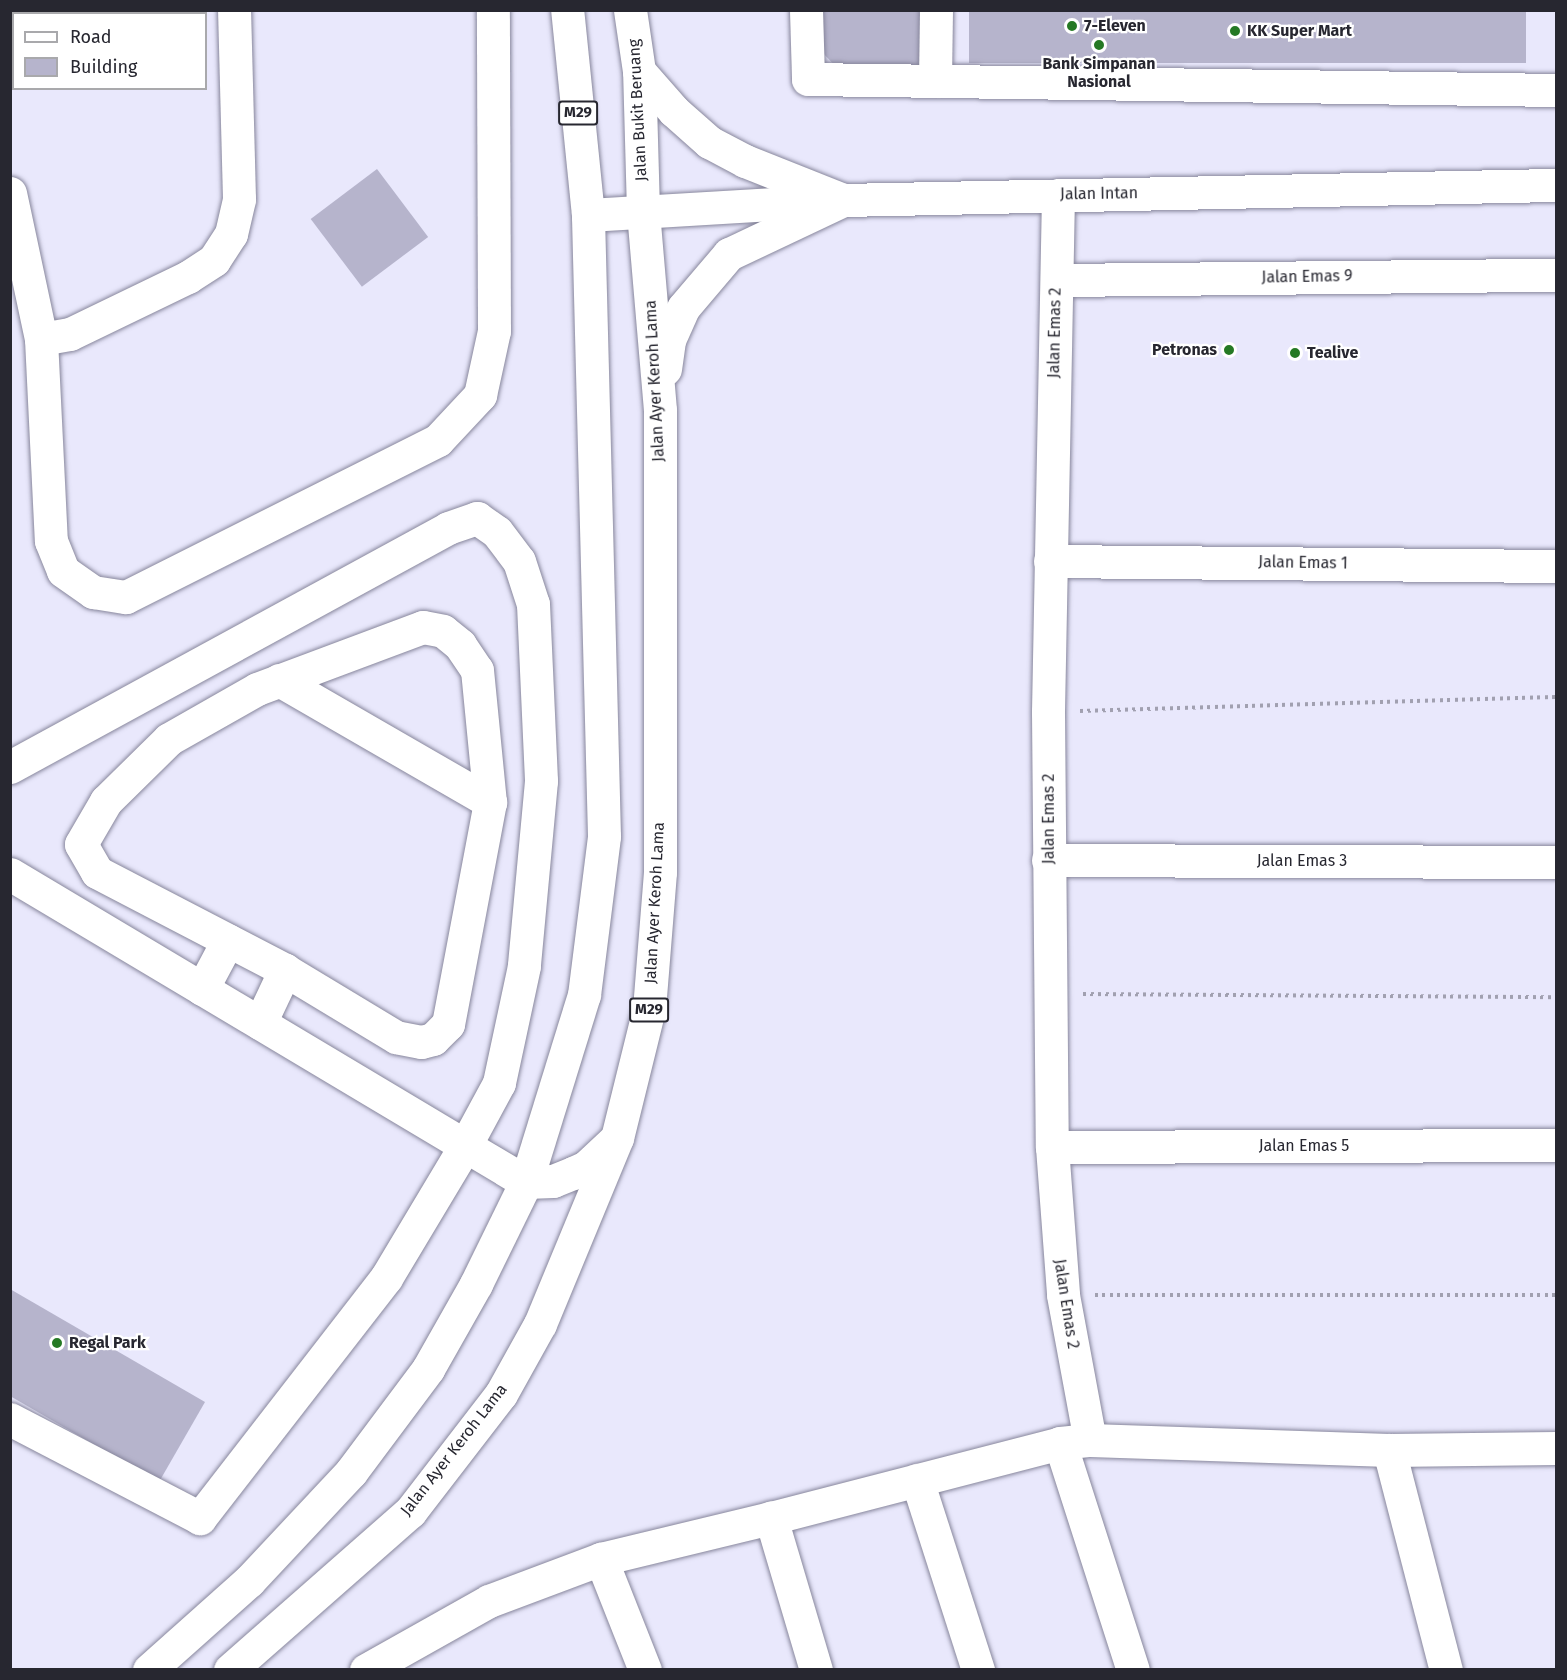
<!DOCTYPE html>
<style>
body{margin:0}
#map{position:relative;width:1567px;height:1680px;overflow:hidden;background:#e9e8fc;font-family:"Fira Sans",sans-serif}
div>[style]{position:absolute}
.building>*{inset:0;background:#b6b4cc;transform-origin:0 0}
.path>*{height:4px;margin-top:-2px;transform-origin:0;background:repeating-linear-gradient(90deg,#a1a0b0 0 3px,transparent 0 7.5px)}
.roads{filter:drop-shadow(0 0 2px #87869c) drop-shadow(0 0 2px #87869c)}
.minor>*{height:33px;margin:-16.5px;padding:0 16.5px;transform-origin:16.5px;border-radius:16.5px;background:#fff}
.major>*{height:33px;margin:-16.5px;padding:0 16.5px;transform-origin:16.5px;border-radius:16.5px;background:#fff}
.dots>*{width:16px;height:16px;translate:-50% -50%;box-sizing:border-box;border:3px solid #fff;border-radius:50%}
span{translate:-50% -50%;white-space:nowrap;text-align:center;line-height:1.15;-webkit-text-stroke:4.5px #fff;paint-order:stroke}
.shield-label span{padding:2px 4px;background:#fff;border:2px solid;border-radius:4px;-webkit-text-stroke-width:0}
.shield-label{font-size:15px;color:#272730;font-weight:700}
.poi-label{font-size:16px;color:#272730;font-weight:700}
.left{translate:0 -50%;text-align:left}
.right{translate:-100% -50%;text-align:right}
.street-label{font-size:16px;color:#272730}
.frame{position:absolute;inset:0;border:12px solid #272730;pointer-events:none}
.legend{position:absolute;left:12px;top:12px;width:195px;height:78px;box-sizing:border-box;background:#fff;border:2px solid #a9a9ac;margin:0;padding:8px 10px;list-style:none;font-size:18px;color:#272730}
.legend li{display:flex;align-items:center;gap:12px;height:30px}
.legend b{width:30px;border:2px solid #a9a9ac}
</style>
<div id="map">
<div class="building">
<div style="clip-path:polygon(820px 10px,926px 10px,925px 73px,842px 73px,820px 50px)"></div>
<div style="left:969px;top:10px;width:557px;height:53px"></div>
<div style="left:377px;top:169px;width:85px;height:83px;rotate:53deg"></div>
<div style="clip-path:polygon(10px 1289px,205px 1402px,159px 1482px,10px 1396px)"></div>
</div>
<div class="path">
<div style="left:1080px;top:711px;width:476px;rotate:-1.7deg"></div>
<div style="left:1083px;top:994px;width:473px;rotate:0.4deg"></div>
<div style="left:1095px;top:1295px;width:461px"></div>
</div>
<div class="roads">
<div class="minor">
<div style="left:806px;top:10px;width:69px;rotate:88.3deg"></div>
<div style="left:808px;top:79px;width:748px;rotate:0.84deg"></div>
<div style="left:10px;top:14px;width:9px;rotate:-27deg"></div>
<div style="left:935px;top:81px;width:71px;rotate:-89.2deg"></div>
<div style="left:10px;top:193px;width:149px;rotate:78deg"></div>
<div style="left:41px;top:339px;width:202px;rotate:87.2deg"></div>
<div style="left:51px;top:541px;width:32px;rotate:68deg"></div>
<div style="left:63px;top:571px;width:37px;rotate:35deg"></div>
<div style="left:93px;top:592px;width:33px;rotate:9deg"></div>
<div style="left:126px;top:597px;width:349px;rotate:-26.7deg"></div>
<div style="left:438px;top:440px;width:62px;rotate:-47deg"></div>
<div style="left:480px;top:395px;width:66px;rotate:-77.7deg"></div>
<div style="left:494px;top:331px;width:321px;rotate:-90.2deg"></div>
<div style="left:1058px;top:195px;width:517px;rotate:91.11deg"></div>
<div style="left:1048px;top:712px;width:435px;rotate:89.5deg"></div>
<div style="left:1052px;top:1147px;width:148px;rotate:85.7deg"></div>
<div style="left:1063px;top:1295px;width:147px;rotate:79.5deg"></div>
<div style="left:588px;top:215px;width:255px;rotate:-3.4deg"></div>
<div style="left:843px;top:200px;width:713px;rotate:-1.21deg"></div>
<div style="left:1057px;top:280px;width:499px;rotate:-0.6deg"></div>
<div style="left:41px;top:339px;width:29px;rotate:-10deg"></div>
<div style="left:70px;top:334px;width:131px;rotate:-25.8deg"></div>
<div style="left:188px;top:277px;width:31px;rotate:-33deg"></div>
<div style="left:214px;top:260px;width:31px;rotate:-57deg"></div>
<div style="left:231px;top:234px;width:36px;rotate:-77deg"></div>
<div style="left:239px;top:199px;width:189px;rotate:-91.5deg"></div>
<div style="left:1050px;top:561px;width:506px;rotate:0.57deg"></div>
<div style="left:423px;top:627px;width:20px;rotate:11deg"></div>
<div style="left:443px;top:631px;width:22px;rotate:39deg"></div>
<div style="left:460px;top:645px;width:30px;rotate:56deg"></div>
<div style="left:477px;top:670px;width:133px;rotate:84.4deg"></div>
<div style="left:490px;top:802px;width:226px;rotate:100.7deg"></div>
<div style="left:448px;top:1024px;width:21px;rotate:135deg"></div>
<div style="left:433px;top:1039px;width:12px;rotate:166deg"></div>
<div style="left:421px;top:1042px;width:25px;rotate:-169deg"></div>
<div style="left:396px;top:1037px;width:130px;rotate:-148.9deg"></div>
<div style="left:285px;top:970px;width:212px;rotate:-152.5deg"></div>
<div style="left:97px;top:872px;width:32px;rotate:-120deg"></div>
<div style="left:81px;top:844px;width:50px;rotate:-59.8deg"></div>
<div style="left:106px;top:801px;width:88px;rotate:-44.5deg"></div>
<div style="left:169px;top:739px;width:101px;rotate:-29.6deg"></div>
<div style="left:257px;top:689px;width:177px;rotate:-20.5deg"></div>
<div style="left:279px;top:680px;width:244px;rotate:30deg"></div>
<div style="left:10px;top:767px;width:499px;rotate:-28.6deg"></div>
<div style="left:448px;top:528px;width:31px;rotate:-19deg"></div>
<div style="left:477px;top:518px;width:24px;rotate:35deg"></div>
<div style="left:497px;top:532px;width:36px;rotate:53deg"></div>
<div style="left:519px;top:561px;width:45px;rotate:72deg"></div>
<div style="left:533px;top:604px;width:177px;rotate:87.4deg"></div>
<div style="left:541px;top:781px;width:186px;rotate:95.3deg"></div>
<div style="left:524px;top:966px;width:120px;rotate:102.1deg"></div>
<div style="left:499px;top:1083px;width:72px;rotate:118.4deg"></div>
<div style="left:465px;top:1146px;width:154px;rotate:120.9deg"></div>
<div style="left:386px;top:1278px;width:304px;rotate:127.8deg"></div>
<div style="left:200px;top:1518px;width:214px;rotate:-152.5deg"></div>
<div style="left:1048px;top:860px;width:508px;rotate:0.23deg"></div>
<div style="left:10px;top:874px;width:601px;rotate:30.83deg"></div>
<div style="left:202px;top:989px;width:55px;rotate:-62deg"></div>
<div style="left:260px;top:1023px;width:59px;rotate:-64.7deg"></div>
<div style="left:1052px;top:1147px;width:504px;rotate:-0.23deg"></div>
<div style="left:1060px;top:1443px;width:238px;rotate:72.2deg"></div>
<div style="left:1389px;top:1450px;width:227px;rotate:75.5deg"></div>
<div style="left:917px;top:1480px;width:200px;rotate:72.2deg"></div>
<div style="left:601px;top:1559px;width:119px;rotate:68.4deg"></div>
<div style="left:366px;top:1670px;width:141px;rotate:-29.3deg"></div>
<div style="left:489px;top:1601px;width:120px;rotate:-20.6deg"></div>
<div style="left:601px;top:1559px;width:175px;rotate:-13.6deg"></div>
<div style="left:816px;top:1670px;width:159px;rotate:-106.5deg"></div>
<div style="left:771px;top:1518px;width:299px;rotate:-14.5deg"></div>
<div style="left:1060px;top:1443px;width:30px;rotate:-6deg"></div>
<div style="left:1090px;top:1440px;width:299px;rotate:1.9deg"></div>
<div style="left:1389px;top:1450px;width:167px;rotate:-0.7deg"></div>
</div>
<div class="major">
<div style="left:639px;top:71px;width:53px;rotate:48.8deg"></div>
<div style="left:674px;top:111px;width:47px;rotate:41.5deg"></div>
<div style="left:709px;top:142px;width:41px;rotate:27.8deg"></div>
<div style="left:745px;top:161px;width:105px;rotate:21.7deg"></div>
<div style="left:665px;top:369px;width:29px;rotate:-82deg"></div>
<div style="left:669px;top:340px;width:35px;rotate:-66deg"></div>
<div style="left:683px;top:308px;width:71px;rotate:-49.6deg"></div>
<div style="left:729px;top:254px;width:126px;rotate:-25.3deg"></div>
<div style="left:526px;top:1182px;width:27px;rotate:-2deg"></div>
<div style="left:553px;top:1181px;width:22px;rotate:-22deg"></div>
<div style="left:573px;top:1173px;width:14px;rotate:-25deg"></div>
<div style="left:586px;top:1167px;width:38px;rotate:-43deg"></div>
<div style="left:149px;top:1670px;width:134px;rotate:-41.7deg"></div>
<div style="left:249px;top:1581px;width:149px;rotate:-46.9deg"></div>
<div style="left:351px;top:1472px;width:129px;rotate:-53.2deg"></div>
<div style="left:428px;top:1369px;width:98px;rotate:-60.5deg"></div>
<div style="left:476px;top:1284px;width:114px;rotate:-63.9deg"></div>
<div style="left:526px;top:1182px;width:196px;rotate:-72.8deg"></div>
<div style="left:584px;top:995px;width:160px;rotate:-82.8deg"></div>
<div style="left:604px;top:836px;width:621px;rotate:-91.48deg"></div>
<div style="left:588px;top:215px;width:206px;rotate:-95.8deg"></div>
<div style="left:230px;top:1670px;width:240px;rotate:-41.3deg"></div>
<div style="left:410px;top:1512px;width:149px;rotate:-52.4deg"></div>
<div style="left:501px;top:1394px;width:80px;rotate:-60.9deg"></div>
<div style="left:540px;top:1324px;width:201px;rotate:-67.5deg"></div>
<div style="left:617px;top:1138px;width:133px;rotate:-76.1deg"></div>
<div style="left:649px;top:1009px;width:137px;rotate:-85.4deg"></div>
<div style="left:660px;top:872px;width:462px;rotate:-90deg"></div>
<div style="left:660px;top:410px;width:200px;rotate:-94.9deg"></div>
<div style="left:643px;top:211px;width:140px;rotate:-91.6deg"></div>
<div style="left:639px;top:71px;width:62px;rotate:-98.4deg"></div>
</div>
</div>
<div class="dots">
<div style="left:1072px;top:26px;background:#257924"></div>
<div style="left:1235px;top:31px;background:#257924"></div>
<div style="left:1099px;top:45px;background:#257924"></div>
<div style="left:1229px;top:350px;background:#257924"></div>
<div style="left:1295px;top:353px;background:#257924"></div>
<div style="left:57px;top:1343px;background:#257924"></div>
</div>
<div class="shield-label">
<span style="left:578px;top:113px">M29</span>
<span style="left:649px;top:1010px">M29</span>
</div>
<div class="poi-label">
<span class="left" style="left:1084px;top:26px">7-Eleven</span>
<span class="left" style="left:1247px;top:31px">KK Super Mart</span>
<span style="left:1099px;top:73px">Bank Simpanan<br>Nasional</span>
<span class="right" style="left:1217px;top:350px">Petronas</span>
<span class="left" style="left:1307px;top:353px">Tealive</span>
<span class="left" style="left:69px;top:1343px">Regal Park</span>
</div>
<div class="street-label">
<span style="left:638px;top:110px;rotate:-93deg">Jalan Bukit Beruang</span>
<span style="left:1099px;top:194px;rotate:-1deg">Jalan Intan</span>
<span style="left:1307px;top:277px;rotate:-1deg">Jalan Emas 9</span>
<span style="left:1055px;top:333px;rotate:-89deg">Jalan Emas 2</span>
<span style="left:655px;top:381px;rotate:-93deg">Jalan Ayer Keroh Lama</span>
<span style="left:1303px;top:563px;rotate:1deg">Jalan Emas 1</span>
<span style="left:1049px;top:819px;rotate:-90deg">Jalan Emas 2</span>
<span style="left:1302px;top:861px">Jalan Emas 3</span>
<span style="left:655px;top:903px;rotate:-87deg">Jalan Ayer Keroh Lama</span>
<span style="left:1304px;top:1146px">Jalan Emas 5</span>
<span style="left:1066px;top:1304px;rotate:81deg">Jalan Emas 2</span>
<span style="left:454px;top:1450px;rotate:-52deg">Jalan Ayer Keroh Lama</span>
</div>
<div class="frame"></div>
<ul class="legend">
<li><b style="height:8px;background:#fff"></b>Road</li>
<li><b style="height:16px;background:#b6b4cc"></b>Building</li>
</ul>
</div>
